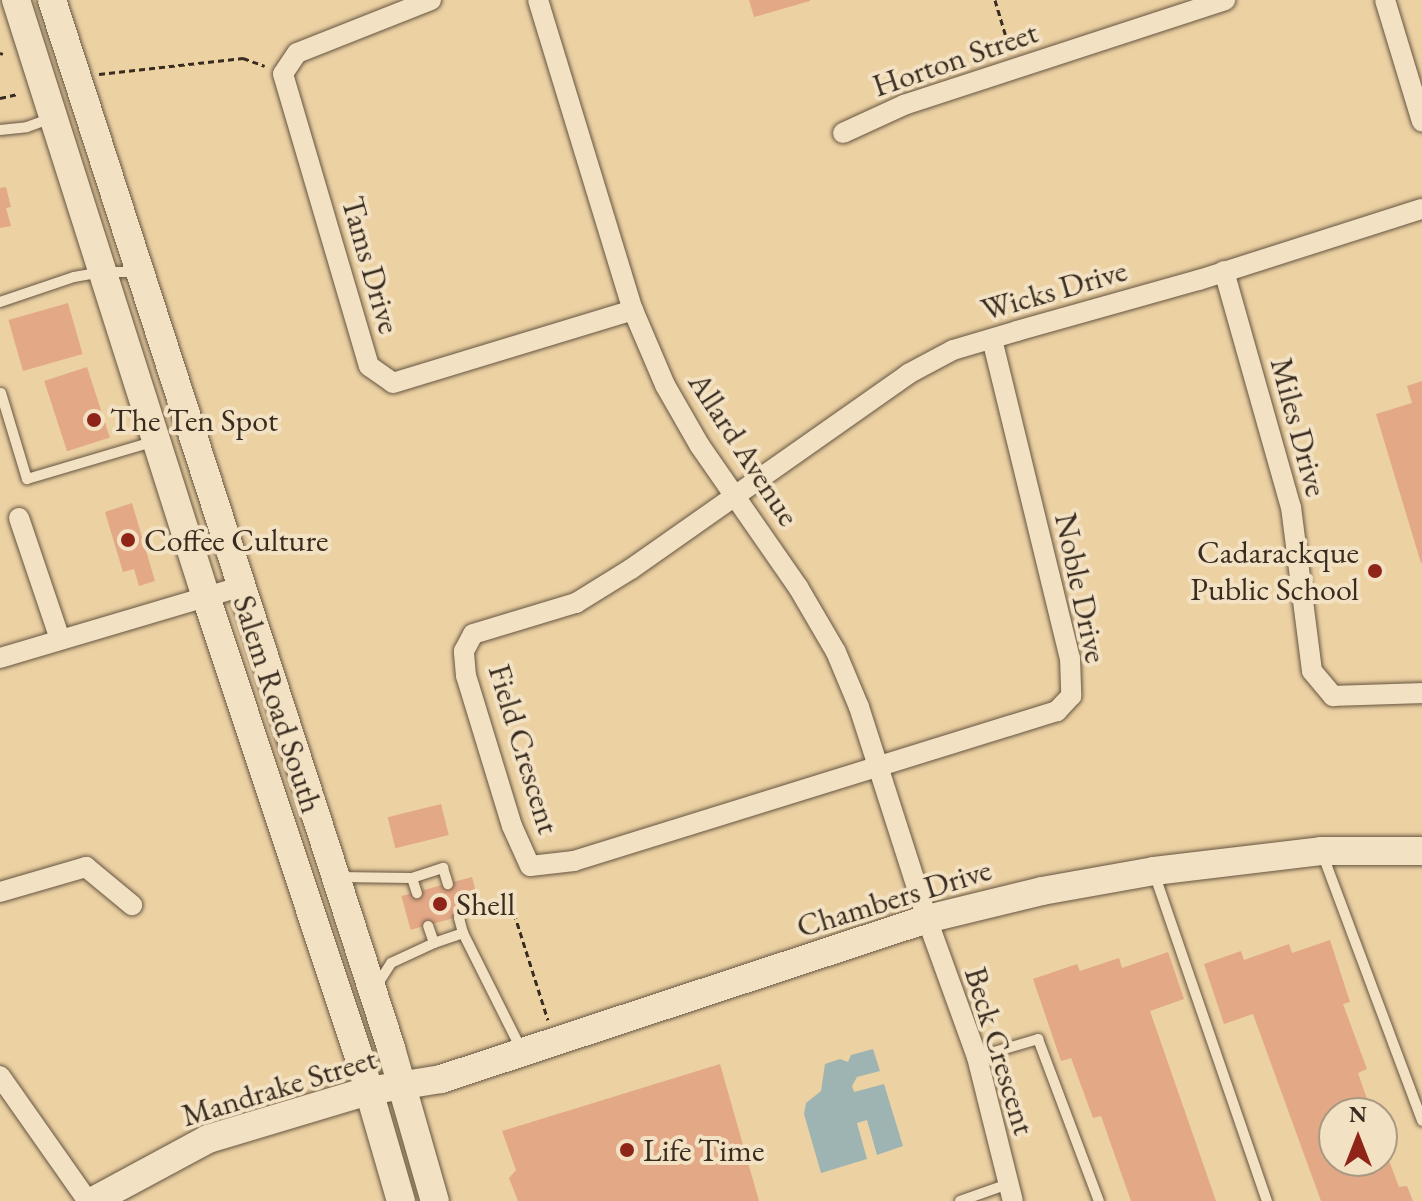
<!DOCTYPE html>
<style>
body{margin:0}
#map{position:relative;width:1422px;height:1201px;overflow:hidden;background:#ecd1a3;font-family:"EB Garamond",serif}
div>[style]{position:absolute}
.water>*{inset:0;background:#9eb4b2}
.building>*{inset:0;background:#e3a886;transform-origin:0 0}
.path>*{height:3px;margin-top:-1.5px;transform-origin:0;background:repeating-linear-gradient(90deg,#382c20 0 6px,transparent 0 10px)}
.roads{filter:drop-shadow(0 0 2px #655541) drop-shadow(0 0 2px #655541)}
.lane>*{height:10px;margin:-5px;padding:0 5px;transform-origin:5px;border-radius:5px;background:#f3e1c3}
.street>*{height:20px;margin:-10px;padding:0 10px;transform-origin:10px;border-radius:10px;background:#f3e1c3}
.secondary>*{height:28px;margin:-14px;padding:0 14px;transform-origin:14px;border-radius:14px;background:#f3e1c3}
.dots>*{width:22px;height:22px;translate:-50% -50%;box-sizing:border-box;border:4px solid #f3e1c3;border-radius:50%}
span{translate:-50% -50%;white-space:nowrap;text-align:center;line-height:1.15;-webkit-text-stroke:8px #f3e1c3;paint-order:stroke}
.street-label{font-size:32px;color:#382c20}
.poi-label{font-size:32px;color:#382c20}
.left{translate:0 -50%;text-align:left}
.right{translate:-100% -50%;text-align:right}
.north{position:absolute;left:1318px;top:1097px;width:80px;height:80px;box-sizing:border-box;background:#f3e1c3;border:2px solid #a89982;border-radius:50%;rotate:0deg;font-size:22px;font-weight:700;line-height:32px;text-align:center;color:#382c20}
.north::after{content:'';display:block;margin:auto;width:28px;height:36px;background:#8f2418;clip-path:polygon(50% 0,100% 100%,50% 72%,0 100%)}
</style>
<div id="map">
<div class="water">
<div style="clip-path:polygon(873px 1049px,880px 1071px,857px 1077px,852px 1086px,854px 1092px,884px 1084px,903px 1146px,877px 1155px,867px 1120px,857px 1123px,867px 1159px,821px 1173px,804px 1114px,806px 1103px,821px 1091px,825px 1064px,840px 1059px,848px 1062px,851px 1055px)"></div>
</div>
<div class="building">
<div style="clip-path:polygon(749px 0,810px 0,810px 1px,754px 17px)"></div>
<div style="clip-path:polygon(6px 187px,11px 207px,6px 208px,11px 226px,0 228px,0 188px)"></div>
<div style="left:68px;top:303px;width:53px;height:62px;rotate:74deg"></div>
<div style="left:87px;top:367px;width:74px;height:45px;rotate:72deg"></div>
<div style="clip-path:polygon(1422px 381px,1422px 563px,1421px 563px,1376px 414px,1412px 403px,1407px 386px)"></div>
<div style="clip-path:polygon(132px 503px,155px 581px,139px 586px,134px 569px,123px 572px,105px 512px)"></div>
<div style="left:441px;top:804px;width:32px;height:55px;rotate:76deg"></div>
<div style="left:472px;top:877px;width:35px;height:73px;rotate:75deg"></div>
<div style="clip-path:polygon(1330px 940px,1350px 1002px,1343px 1004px,1367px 1069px,1358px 1073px,1372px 1113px,1334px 1113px,1334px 1161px,1382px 1161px,1382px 1142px,1399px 1187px,1407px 1186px,1413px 1201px,1321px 1201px,1253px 1014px,1224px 1024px,1204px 964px,1241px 951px,1244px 960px,1289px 944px,1292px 953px)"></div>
<div style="clip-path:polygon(1168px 952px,1184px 999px,1150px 1011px,1216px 1201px,1131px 1201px,1101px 1116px,1093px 1118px,1071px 1058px,1061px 1061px,1033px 979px,1077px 964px,1080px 971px,1119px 958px,1122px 968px)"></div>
<div style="clip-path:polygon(720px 1064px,759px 1201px,518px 1201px,509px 1178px,516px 1170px,502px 1131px)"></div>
</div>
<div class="path">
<div style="left:995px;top:0;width:52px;rotate:73.3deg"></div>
<div style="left:0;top:53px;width:3px;rotate:18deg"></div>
<div style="left:99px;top:74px;width:145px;rotate:-6.3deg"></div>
<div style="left:243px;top:58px;width:23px;rotate:20deg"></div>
<div style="left:0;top:98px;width:17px;rotate:-13deg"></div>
<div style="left:514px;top:901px;width:12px;rotate:90deg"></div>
<div style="left:514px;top:913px;width:112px;rotate:72.4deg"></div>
</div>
<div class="roads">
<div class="lane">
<div style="left:0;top:130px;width:27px;rotate:-6deg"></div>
<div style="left:27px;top:127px;width:27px;rotate:-20deg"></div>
<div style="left:0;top:302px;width:78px;rotate:-18.7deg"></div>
<div style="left:74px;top:277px;width:28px;rotate:-10deg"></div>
<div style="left:102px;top:272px;width:35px"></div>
<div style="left:1px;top:393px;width:90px;rotate:73.2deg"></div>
<div style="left:27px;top:479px;width:134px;rotate:-16.5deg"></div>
<div style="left:1322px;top:853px;width:286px;rotate:69.5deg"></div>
<div style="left:1154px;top:873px;width:347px;rotate:71deg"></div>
<div style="left:337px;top:877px;width:75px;rotate:0.8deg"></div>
<div style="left:412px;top:878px;width:16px;rotate:72deg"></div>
<div style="left:412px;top:878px;width:33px;rotate:-18deg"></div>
<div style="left:443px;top:868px;width:17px;rotate:73deg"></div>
<div style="left:463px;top:933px;width:130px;rotate:63.4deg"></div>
<div style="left:434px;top:943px;width:31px;rotate:-19deg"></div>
<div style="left:463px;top:933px;width:16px;rotate:-105deg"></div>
<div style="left:375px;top:988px;width:30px;rotate:-57deg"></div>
<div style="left:391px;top:963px;width:47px;rotate:-24.9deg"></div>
<div style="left:434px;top:943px;width:18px;rotate:-109deg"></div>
<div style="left:977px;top:1057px;width:64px;rotate:-16.4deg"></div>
<div style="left:1038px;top:1039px;width:173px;rotate:69.4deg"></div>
<div style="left:960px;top:1201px;width:51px;rotate:-19.5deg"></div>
</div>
<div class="street">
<div style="left:431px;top:0;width:144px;rotate:158.4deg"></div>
<div style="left:297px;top:53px;width:25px;rotate:124deg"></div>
<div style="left:283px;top:74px;width:304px;rotate:73.6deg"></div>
<div style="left:369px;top:366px;width:29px;rotate:35deg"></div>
<div style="left:393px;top:383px;width:251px;rotate:-16.9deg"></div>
<div style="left:538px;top:0;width:324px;rotate:73deg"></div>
<div style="left:633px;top:310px;width:82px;rotate:66.9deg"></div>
<div style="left:665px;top:385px;width:70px;rotate:60.2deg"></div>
<div style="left:700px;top:446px;width:172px;rotate:55.2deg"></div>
<div style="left:798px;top:587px;width:75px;rotate:59.7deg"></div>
<div style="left:836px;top:652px;width:60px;rotate:67.3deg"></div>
<div style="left:859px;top:707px;width:223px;rotate:72.2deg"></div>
<div style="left:927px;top:919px;width:147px;rotate:70.1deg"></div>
<div style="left:977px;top:1057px;width:148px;rotate:76deg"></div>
<div style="left:1385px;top:0;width:127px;rotate:73.1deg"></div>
<div style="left:843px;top:133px;width:67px;rotate:-24.7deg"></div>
<div style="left:904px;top:105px;width:338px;rotate:-18.1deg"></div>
<div style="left:1224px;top:271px;width:245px;rotate:74.2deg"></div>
<div style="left:1291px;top:507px;width:165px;rotate:82.7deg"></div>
<div style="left:1312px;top:671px;width:33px;rotate:50deg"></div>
<div style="left:1333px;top:696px;width:89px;rotate:-1.9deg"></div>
<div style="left:992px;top:339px;width:328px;rotate:76.3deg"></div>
<div style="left:1070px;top:658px;width:38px;rotate:88deg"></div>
<div style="left:1071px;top:696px;width:21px;rotate:133deg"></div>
<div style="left:1057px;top:711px;width:506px;rotate:162.75deg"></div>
<div style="left:574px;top:861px;width:44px;rotate:173.5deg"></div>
<div style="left:530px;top:866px;width:44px;rotate:-114.2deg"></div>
<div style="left:512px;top:826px;width:157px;rotate:-107deg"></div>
<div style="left:466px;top:676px;width:25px;rotate:-95deg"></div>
<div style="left:464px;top:651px;width:19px;rotate:-62deg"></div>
<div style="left:473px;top:634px;width:108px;rotate:-16.8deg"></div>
<div style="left:576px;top:603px;width:65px;rotate:-31.7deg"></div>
<div style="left:631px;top:569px;width:339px;rotate:-35.1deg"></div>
<div style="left:908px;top:374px;width:51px;rotate:-28.1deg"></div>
<div style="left:953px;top:350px;width:67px;rotate:-16.5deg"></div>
<div style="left:1017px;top:331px;width:189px;rotate:-15.7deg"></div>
<div style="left:1199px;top:280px;width:234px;rotate:-17.7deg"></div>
<div style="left:19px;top:518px;width:128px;rotate:71.3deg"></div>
<div style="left:0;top:658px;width:249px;rotate:-16.5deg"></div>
<div style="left:0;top:892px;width:90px;rotate:-16.2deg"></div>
<div style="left:86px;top:867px;width:60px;rotate:39.6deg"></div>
<div style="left:0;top:1076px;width:153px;rotate:54.9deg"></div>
</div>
<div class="secondary">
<div style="left:16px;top:0;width:627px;rotate:72.35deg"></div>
<div style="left:206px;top:597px;width:488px;rotate:71.6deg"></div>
<div style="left:360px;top:1060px;width:147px;rotate:73.8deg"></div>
<div style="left:52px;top:0;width:1101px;rotate:72.07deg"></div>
<div style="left:391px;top:1048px;width:159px;rotate:74deg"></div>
<div style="left:93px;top:1201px;width:131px;rotate:-28.3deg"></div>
<div style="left:208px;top:1139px;width:167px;rotate:-16.7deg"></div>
<div style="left:368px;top:1091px;width:74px;rotate:-9.3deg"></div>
<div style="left:441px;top:1079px;width:512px;rotate:-18.22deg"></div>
<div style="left:927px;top:919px;width:118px;rotate:-13.7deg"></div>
<div style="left:1042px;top:891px;width:114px;rotate:-10.1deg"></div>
<div style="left:1154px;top:871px;width:168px;rotate:-6.8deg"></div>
<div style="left:1321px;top:851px;width:101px"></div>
</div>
</div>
<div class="dots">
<div style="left:94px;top:420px;background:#8f2418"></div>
<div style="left:128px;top:540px;background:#8f2418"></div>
<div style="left:1375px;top:571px;background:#8f2418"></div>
<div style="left:440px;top:904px;background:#8f2418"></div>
<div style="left:627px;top:1150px;background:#8f2418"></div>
</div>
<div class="street-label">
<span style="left:955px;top:59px;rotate:-19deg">Horton Street</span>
<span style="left:371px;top:265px;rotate:74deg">Tams Drive</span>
<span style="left:1054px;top:290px;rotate:-16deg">Wicks Drive</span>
<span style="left:1299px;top:427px;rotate:75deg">Miles Drive</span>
<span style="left:744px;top:449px;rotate:57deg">Allard Avenue</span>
<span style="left:1081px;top:588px;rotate:78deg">Noble Drive</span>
<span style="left:278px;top:704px;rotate:72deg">Salem Road South</span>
<span style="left:524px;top:749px;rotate:73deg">Field Crescent</span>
<span style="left:894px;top:898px;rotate:-17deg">Chambers Drive</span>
<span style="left:1000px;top:1051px;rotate:73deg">Beck Crescent</span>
<span style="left:279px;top:1087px;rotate:-17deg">Mandrake Street</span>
</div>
<div class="poi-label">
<span class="left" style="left:110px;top:420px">The Ten Spot</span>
<span class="left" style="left:144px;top:540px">Coffee Culture</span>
<span class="right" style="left:1359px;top:571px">Cadarackque<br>Public School</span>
<span class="left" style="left:456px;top:904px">Shell</span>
<span class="left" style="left:643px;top:1150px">Life Time</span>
</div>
<div class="north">N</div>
</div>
